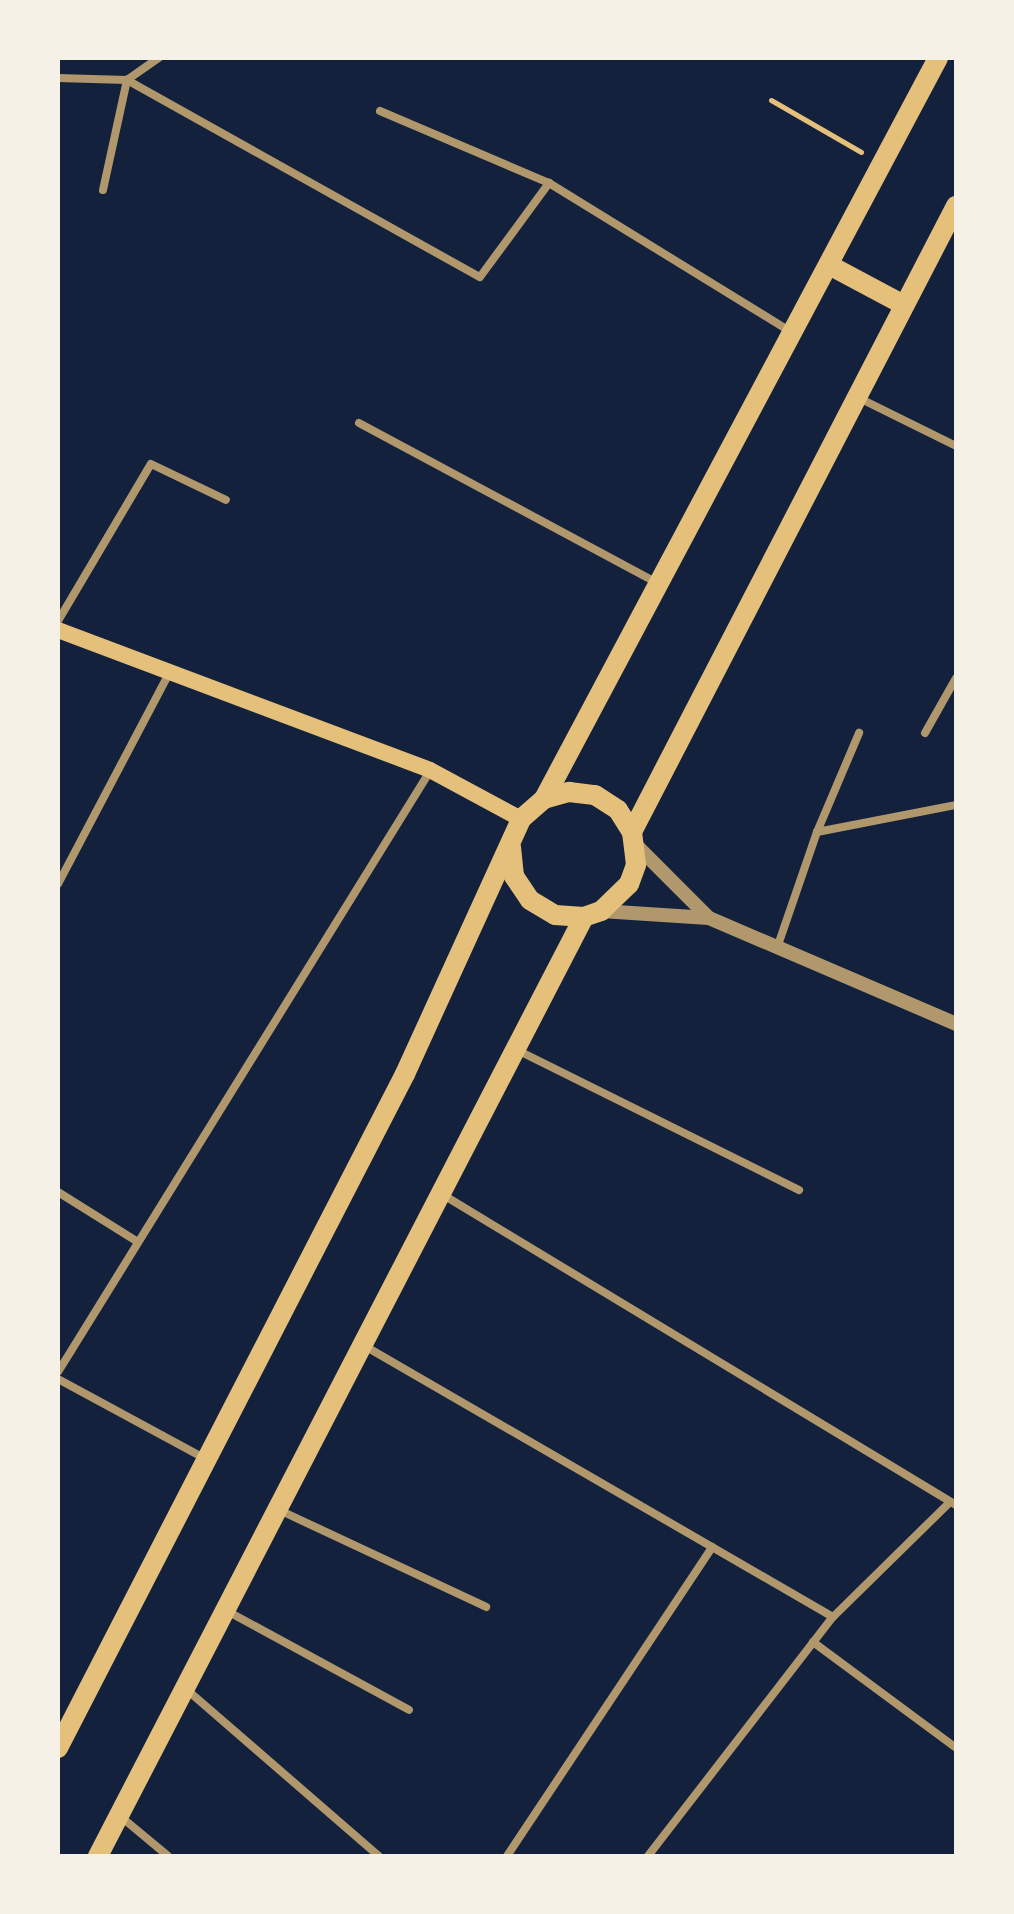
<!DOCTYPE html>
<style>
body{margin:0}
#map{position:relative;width:1014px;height:1914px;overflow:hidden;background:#14213d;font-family:"PT Sans",sans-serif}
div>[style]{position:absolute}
.path>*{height:5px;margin:-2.5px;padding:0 2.5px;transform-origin:2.5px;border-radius:2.5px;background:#e5c07b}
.minor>*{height:8px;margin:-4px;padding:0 4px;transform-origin:4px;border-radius:4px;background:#b1986c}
.tertiary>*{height:14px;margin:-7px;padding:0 7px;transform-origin:7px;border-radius:7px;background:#b1986c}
.secondary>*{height:16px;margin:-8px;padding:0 8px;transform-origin:8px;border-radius:8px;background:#e5c07b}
.primary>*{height:20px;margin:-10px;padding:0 10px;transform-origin:10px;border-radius:10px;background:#e5c07b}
span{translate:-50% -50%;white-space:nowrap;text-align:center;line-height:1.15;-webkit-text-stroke:8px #f6f1e7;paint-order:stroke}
.frame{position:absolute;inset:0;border:60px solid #f6f1e7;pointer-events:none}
</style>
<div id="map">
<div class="path">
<div style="left:771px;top:100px;width:104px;rotate:30deg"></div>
</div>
<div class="minor">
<div style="left:58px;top:78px;width:69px;rotate:1.7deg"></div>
<div style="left:127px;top:80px;width:39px;rotate:-35deg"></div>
<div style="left:380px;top:111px;width:184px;rotate:23.1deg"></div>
<div style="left:549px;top:183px;width:286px;rotate:31.6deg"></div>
<div style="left:103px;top:190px;width:113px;rotate:-77.7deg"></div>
<div style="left:127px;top:80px;width:404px;rotate:29.2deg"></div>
<div style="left:480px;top:277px;width:117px;rotate:-53.7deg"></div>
<div style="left:857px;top:397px;width:110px;rotate:26.3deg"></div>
<div style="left:359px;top:423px;width:338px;rotate:28.2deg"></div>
<div style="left:58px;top:621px;width:182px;rotate:-59.4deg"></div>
<div style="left:151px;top:464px;width:83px;rotate:25.6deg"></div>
<div style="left:925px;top:733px;width:63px;rotate:-60.6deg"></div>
<div style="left:817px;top:832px;width:142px;rotate:-11deg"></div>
<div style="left:58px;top:884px;width:242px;rotate:-62.2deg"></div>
<div style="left:777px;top:948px;width:123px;rotate:-71deg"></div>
<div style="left:817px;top:832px;width:108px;rotate:-67deg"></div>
<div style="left:517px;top:1050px;width:315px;rotate:26.4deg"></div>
<div style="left:58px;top:1192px;width:94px;rotate:32deg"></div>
<div style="left:440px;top:1193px;width:603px;rotate:31.16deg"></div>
<div style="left:363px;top:1345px;width:543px;rotate:30.06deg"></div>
<div style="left:58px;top:1372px;width:707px;rotate:-58.24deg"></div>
<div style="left:58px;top:1379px;width:168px;rotate:28.4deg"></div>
<div style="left:277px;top:1509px;width:231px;rotate:25.1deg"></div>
<div style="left:227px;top:1611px;width:207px;rotate:28.5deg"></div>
<div style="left:813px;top:1642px;width:178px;rotate:36.5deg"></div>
<div style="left:186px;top:1689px;width:255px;rotate:40.9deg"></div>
<div style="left:120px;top:1816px;width:62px;rotate:39.8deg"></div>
<div style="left:507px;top:1856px;width:371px;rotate:-56.4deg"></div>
<div style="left:648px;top:1856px;width:302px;rotate:-52.3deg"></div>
<div style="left:833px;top:1617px;width:164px;rotate:-44.5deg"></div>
</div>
<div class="tertiary">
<div style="left:636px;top:845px;width:103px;rotate:45deg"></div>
<div style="left:601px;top:911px;width:108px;rotate:3.7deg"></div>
<div style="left:709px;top:918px;width:269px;rotate:23.2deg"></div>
</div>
<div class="secondary">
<div style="left:58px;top:630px;width:397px;rotate:20.6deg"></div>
<div style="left:430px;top:770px;width:103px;rotate:28.3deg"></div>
</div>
<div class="primary">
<div style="left:829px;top:265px;width:85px;rotate:28.1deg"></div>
<div style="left:544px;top:799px;width:839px;rotate:-62deg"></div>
<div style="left:632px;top:832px;width:705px;rotate:-62.64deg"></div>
<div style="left:58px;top:1748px;width:758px;rotate:-62.76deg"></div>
<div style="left:405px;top:1074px;width:280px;rotate:-65.5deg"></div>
<div style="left:521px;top:819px;width:30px;rotate:-41deg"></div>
<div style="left:544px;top:799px;width:26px;rotate:-16deg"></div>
<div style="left:569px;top:792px;width:26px;rotate:7deg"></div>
<div style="left:595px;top:795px;width:27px;rotate:33deg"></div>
<div style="left:618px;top:810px;width:26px;rotate:58deg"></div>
<div style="left:632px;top:832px;width:33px;rotate:83deg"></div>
<div style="left:636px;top:865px;width:20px;rotate:110deg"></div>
<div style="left:629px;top:884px;width:39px;rotate:136deg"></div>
<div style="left:601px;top:911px;width:18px;rotate:161deg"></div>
<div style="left:584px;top:917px;width:29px;rotate:-176deg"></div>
<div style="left:555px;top:915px;width:29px;rotate:-149deg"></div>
<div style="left:530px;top:900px;width:29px;rotate:-124deg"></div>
<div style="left:514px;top:876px;width:29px;rotate:-96deg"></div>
<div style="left:98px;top:1856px;width:1057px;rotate:-62.64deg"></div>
</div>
<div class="frame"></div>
</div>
